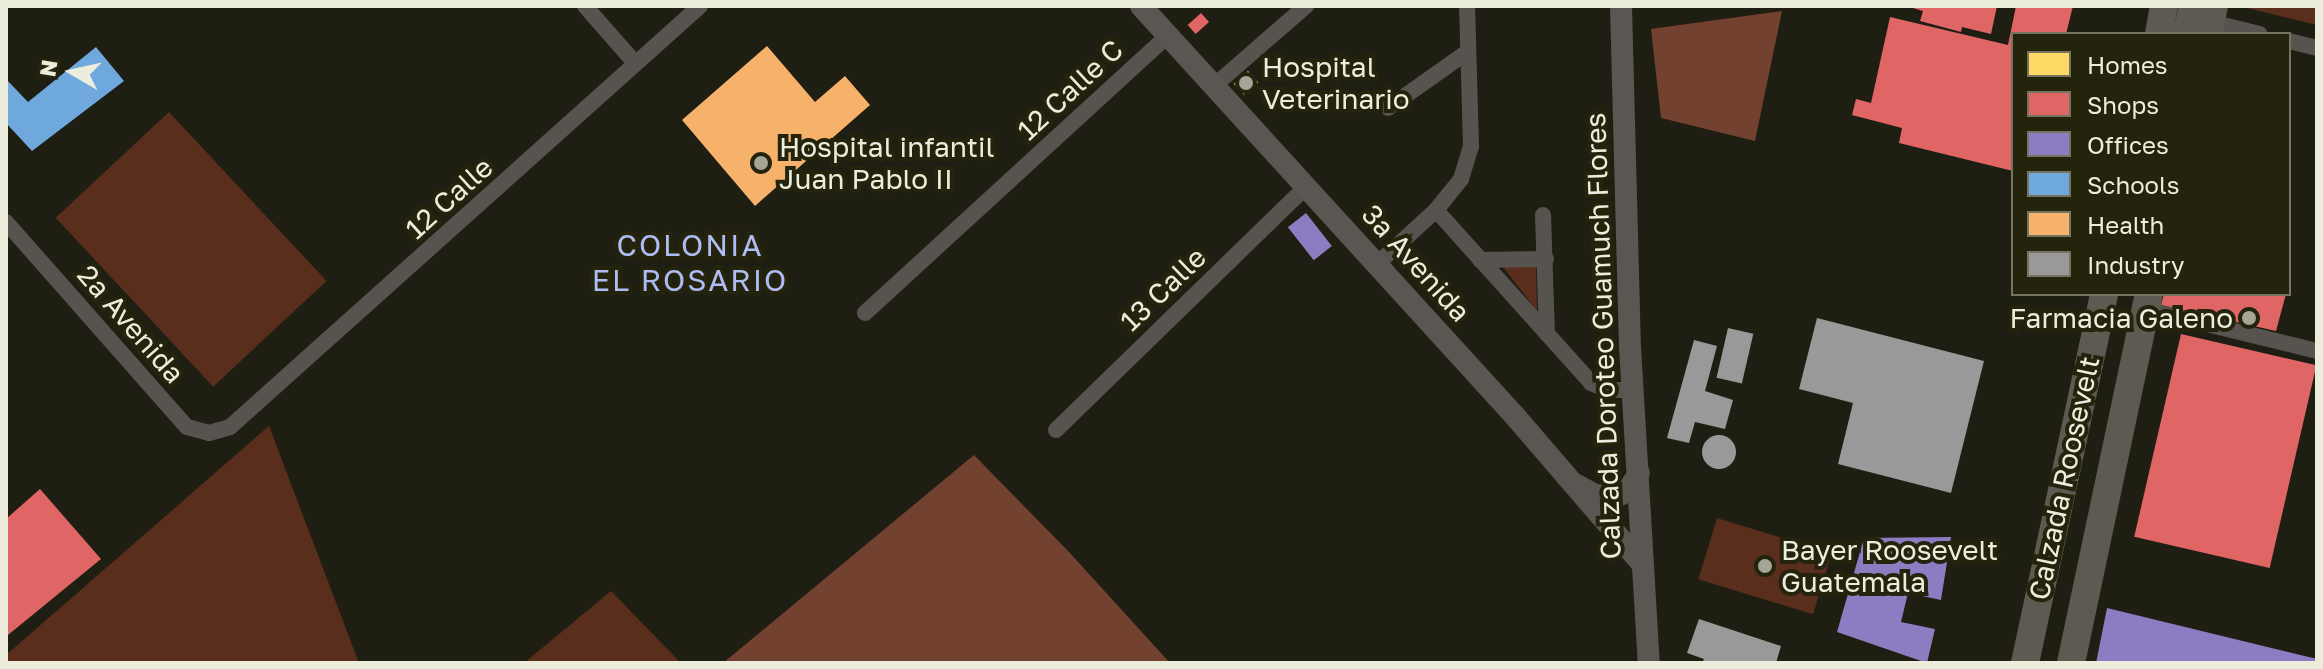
<!DOCTYPE html>
<style>
body{margin:0}
#map{position:relative;width:2323px;height:669px;overflow:hidden;background:#1e1e12;font-family:"Golos Text",sans-serif}
div>[style]{position:absolute}
.green>*{inset:0;background:#592e1d;transform-origin:0 0}
.forest>*{inset:0;background:#73412f}
.homes>*{inset:0;background:#ffd966;transform-origin:0 0}
.shops>*{inset:0;background:#e06666;transform-origin:0 0}
.offices>*{inset:0;background:#8e7cc3;transform-origin:0 0}
.schools>*{inset:0;background:#6fa8dc}
.health>*{inset:0;background:#f6b26b}
.industry>*{inset:0;background:#999;transform-origin:0 0}
.round{border-radius:50%}
.street>*{height:16px;margin:-8px;padding:0 8px;transform-origin:8px;border-radius:8px;background:#575450}
.secondary>*{height:22px;margin:-11px;padding:0 11px;transform-origin:11px;border-radius:11px;background:#5a5651}
.highway>*{height:28px;margin:-14px;padding:0 14px;transform-origin:14px;border-radius:14px;background:#5d5a52}
.dots>*{width:22px;height:22px;translate:-50% -50%;box-sizing:border-box;border:4px solid #24230c;border-radius:50%}
span{translate:-50% -50%;white-space:nowrap;text-align:center;line-height:1.15;-webkit-text-stroke:8px #24230c;paint-order:stroke}
.poi-label{font-size:28px;color:#ededde}
.left{translate:0 -50%;text-align:left}
.right{translate:-100% -50%;text-align:right}
.street-label{font-size:28px;color:#ededde}
.neighbourhood-label{font-size:30px;color:#afbcf3;letter-spacing:2px}
.frame{position:absolute;inset:0;border:8px solid #ededde;pointer-events:none}
.legend{position:absolute;left:2011px;top:32px;width:280px;height:264px;box-sizing:border-box;background:#24230c;border:2px solid #747460;margin:0;padding:10px 14px;list-style:none;font-size:24px;color:#ededde}
.legend li{display:flex;align-items:center;gap:16px;height:40px}
.legend b{width:40px;border:2px solid #747460}
.north{position:absolute;left:32px;top:32px;width:80px;height:80px;-webkit-text-stroke:6px #24230c;paint-order:stroke;rotate:279deg;font-size:22px;font-weight:700;line-height:32px;text-align:center;color:#ededde}
.north::after{content:'';display:block;margin:auto;width:28px;height:36px;background:#ededde;clip-path:polygon(50% 0,100% 100%,50% 72%,0 100%)}
</style>
<div id="map">
<div class="green">
<div style="clip-path:polygon(2239px 6px,2317px 6px,2317px 25px)"></div>
<div style="left:169px;top:112px;width:231px;height:155px;rotate:47deg"></div>
<div style="clip-path:polygon(1503px 267px,1536px 267px,1537px 311px)"></div>
<div style="clip-path:polygon(269px 426px,359px 663px,6px 663px,6px 655px)"></div>
<div style="left:1717px;top:518px;width:120px;height:64px;rotate:17deg"></div>
<div style="clip-path:polygon(611px 591px,681px 663px,524px 663px)"></div>
</div>
<div class="forest">
<div style="clip-path:polygon(1782px 11px,1755px 141px,1661px 118px,1651px 29px)"></div>
<div style="clip-path:polygon(974px 455px,1069px 552px,1170px 663px,723px 663px)"></div>
</div>
<div class="homes">
<div style="left:1248px;top:71px;width:15px;height:19px;rotate:48deg"></div>
</div>
<div class="shops">
<div style="clip-path:polygon(1906px 6px,1997px 6px,1991px 34px,1962px 27px,1961px 32px,1920px 21px,1923px 11px)"></div>
<div style="clip-path:polygon(2016px 6px,2073px 6px,2066px 34px,2013px 34px,2013px 171px,1899px 143px,1902px 128px,1852px 115px,1856px 99px,1871px 103px,1890px 17px,2008px 45px)"></div>
<div style="left:1201px;top:13px;width:12px;height:18px;rotate:48deg"></div>
<div style="clip-path:polygon(2164px 294px,2286px 294px,2276px 331px,2161px 305px)"></div>
<div style="left:2181px;top:334px;width:139px;height:208px;rotate:13deg"></div>
<div style="clip-path:polygon(40px 489px,101px 559px,8px 635px,6px 519px)"></div>
</div>
<div class="offices">
<div style="left:1306px;top:213px;width:42px;height:23px;rotate:52deg"></div>
<div style="clip-path:polygon(1951px 537px,1941px 600px,1908px 593px,1901px 622px,1935px 629px,1927px 663px,1837px 632px,1864px 538px)"></div>
<div style="clip-path:polygon(2107px 608px,2317px 659px,2317px 663px,2096px 663px)"></div>
</div>
<div class="schools">
<div style="clip-path:polygon(96px 47px,124px 81px,32px 151px,6px 123px,6px 79px,28px 102px)"></div>
</div>
<div class="health">
<div style="clip-path:polygon(767px 46px,815px 102px,845px 76px,870px 105px,755px 206px,682px 120px)"></div>
</div>
<div class="industry">
<div style="clip-path:polygon(1817px 318px,1984px 361px,1951px 493px,1838px 464px,1853px 403px,1799px 389px)"></div>
<div style="left:1728px;top:328px;width:26px;height:51px;rotate:13deg"></div>
<div style="clip-path:polygon(1694px 340px,1717px 346px,1705px 391px,1733px 400px,1725px 429px,1695px 422px,1689px 443px,1667px 438px)"></div>
<div class="round" style="left:1702px;top:435px;width:34px;height:34px"></div>
<div style="clip-path:polygon(1699px 619px,1781px 646px,1776px 663px,1702px 663px,1704px 659px,1687px 653px)"></div>
</div>
<div class="street">
<div style="left:585px;top:6px;width:76px;rotate:48.7deg"></div>
<div style="left:2211px;top:22px;width:50px;rotate:13.8deg"></div>
<div style="left:2289px;top:41px;width:29px;rotate:14deg"></div>
<div style="left:1215px;top:85px;width:121px;rotate:-41deg"></div>
<div style="left:1388px;top:108px;width:97px;rotate:-35.3deg"></div>
<div style="left:1436px;top:210px;width:232px;rotate:48.1deg"></div>
<div style="left:1591px;top:383px;width:18px;rotate:22deg"></div>
<div style="left:1608px;top:390px;width:26px"></div>
<div style="left:1543px;top:215px;width:119px;rotate:88.1deg"></div>
<div style="left:6px;top:222px;width:273px;rotate:48.6deg"></div>
<div style="left:187px;top:427px;width:23px;rotate:15deg"></div>
<div style="left:209px;top:433px;width:22px;rotate:-16deg"></div>
<div style="left:230px;top:427px;width:631px;rotate:-41.85deg"></div>
<div style="left:1480px;top:260px;width:66px;rotate:-0.9deg"></div>
<div style="left:1376px;top:265px;width:81px;rotate:-42.5deg"></div>
<div style="left:1436px;top:210px;width:40px;rotate:-51deg"></div>
<div style="left:1461px;top:179px;width:34px;rotate:-73deg"></div>
<div style="left:1471px;top:147px;width:141px;rotate:-91.6deg"></div>
<div style="left:2145px;top:309px;width:177px;rotate:13.7deg"></div>
<div style="left:865px;top:313px;width:411px;rotate:-42.5deg"></div>
<div style="left:1056px;top:430px;width:350px;rotate:-44.2deg"></div>
</div>
<div class="secondary">
<div style="left:1141px;top:6px;width:554px;rotate:47.64deg"></div>
<div style="left:1514px;top:415px;width:196px;rotate:49.3deg"></div>
<div style="left:1621px;top:6px;width:341px;rotate:88.5deg"></div>
<div style="left:1630px;top:347px;width:317px;rotate:86.6deg"></div>
<div style="left:1577px;top:485px;width:21px;rotate:29deg"></div>
<div style="left:1595px;top:495px;width:21px;rotate:5deg"></div>
<div style="left:1616px;top:497px;width:13px;rotate:-27deg"></div>
<div style="left:1628px;top:491px;width:21px;rotate:-59deg"></div>
</div>
<div class="highway">
<div style="left:2159px;top:34px;width:28px;rotate:-80deg"></div>
<div style="left:2187px;top:34px;width:29px;rotate:-78deg"></div>
<div style="left:2208px;top:34px;width:29px;rotate:-78deg"></div>
<div style="left:2025px;top:663px;width:377px;rotate:-77.9deg"></div>
<div style="left:2071px;top:663px;width:377px;rotate:-78.1deg"></div>
</div>
<div class="dots">
<div style="left:1246px;top:83px;background:#a5a597"></div>
<div style="left:761px;top:163px;background:#a5a597"></div>
<div style="left:2249px;top:318px;background:#a5a597"></div>
<div style="left:1765px;top:566px;background:#a5a597"></div>
</div>
<div class="poi-label">
<span class="left" style="left:1262px;top:83px">Hospital<br>Veterinario</span>
<span class="left" style="left:779px;top:163px">Hospital infantil<br>Juan Pablo II</span>
<span class="right" style="left:2233px;top:318px">Farmacia Galeno</span>
<span class="left" style="left:1781px;top:566px">Bayer Roosevelt<br>Guatemala</span>
</div>
<div class="street-label">
<span style="left:1070px;top:90px;rotate:-43deg">12 Calle C</span>
<span style="left:449px;top:198px;rotate:-42deg">12 Calle</span>
<span style="left:1416px;top:263px;rotate:48deg">3a Avenida</span>
<span style="left:1163px;top:289px;rotate:-44deg">13 Calle</span>
<span style="left:131px;top:324px;rotate:49deg">2a Avenida</span>
<span style="left:1603px;top:336px;rotate:-92deg">Calzada Doroteo Guamuch Flores</span>
<span style="left:2064px;top:478px;rotate:-78deg">Calzada Roosevelt</span>
</div>
<div class="neighbourhood-label">
<span style="left:690px;top:262px">COLONIA<br>EL ROSARIO</span>
</div>
<div class="frame"></div>
<ul class="legend">
<li><b style="height:22px;background:#ffd966"></b>Homes</li>
<li><b style="height:22px;background:#e06666"></b>Shops</li>
<li><b style="height:22px;background:#8e7cc3"></b>Offices</li>
<li><b style="height:22px;background:#6fa8dc"></b>Schools</li>
<li><b style="height:22px;background:#f6b26b"></b>Health</li>
<li><b style="height:22px;background:#999"></b>Industry</li>
</ul>
<div class="north">N</div>
</div>
